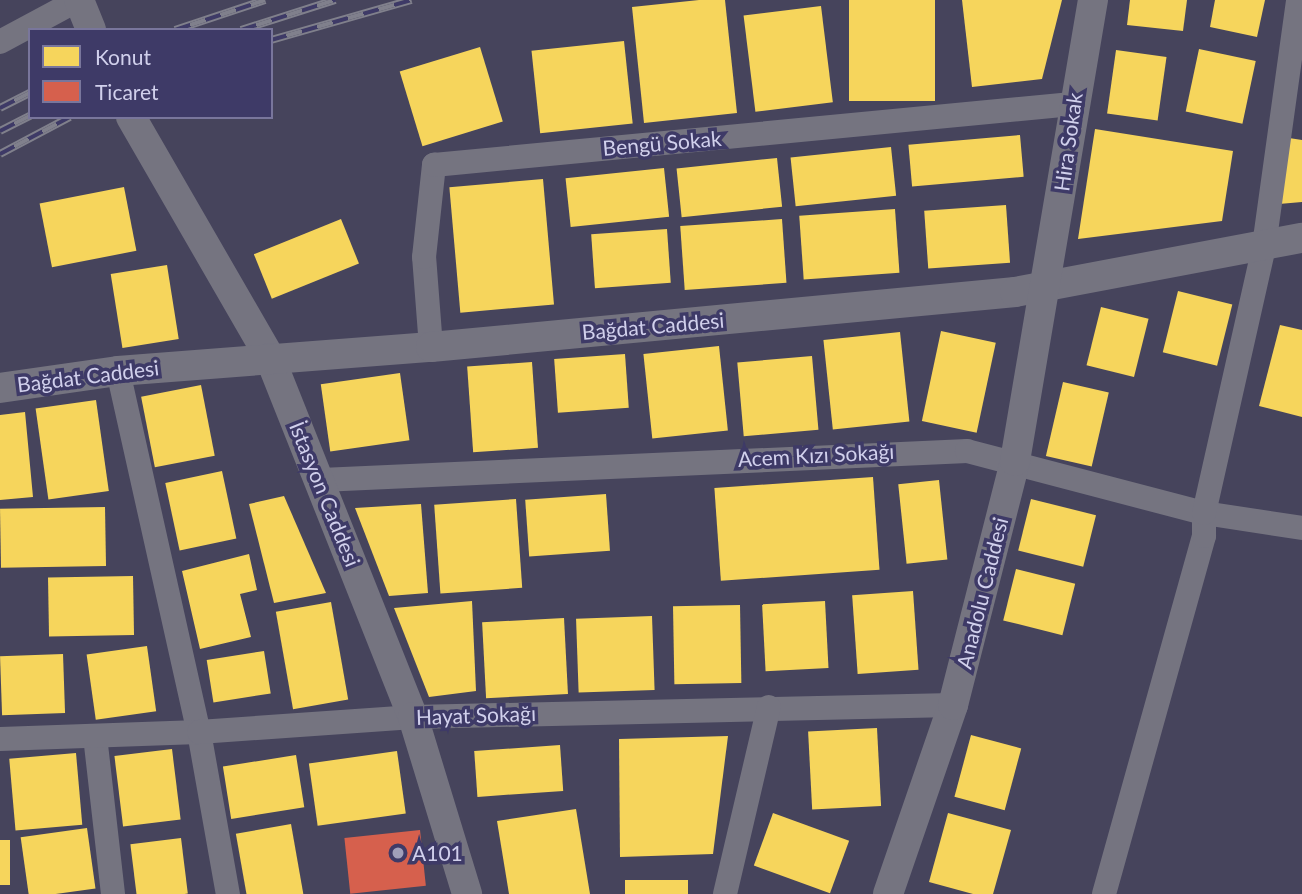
<!DOCTYPE html>
<meta charset="utf-8">
<style>
body{margin:0}
#map{position:relative;width:1302px;height:894px;overflow:hidden;background:#46445c;font-family:Lato,sans-serif}
div>[style]{position:absolute}
.homes>*{inset:0;background:#f6d55c;transform-origin:0 0}
.shops>*{inset:0;background:#d6604d;transform-origin:0 0}
.minor>*{height:24px;margin:-12px;padding:0 12px;transform-origin:12px;border-radius:12px;background:#757480}
.tertiary>*{height:30px;margin:-15px;padding:0 15px;transform-origin:15px;border-radius:15px;background:#757480}
.rail>*{height:8px;margin-top:-4px;transform-origin:0;background:repeating-linear-gradient(90deg,#3e3a67 0 16px,#80808c 0 32px);box-sizing:border-box;border-block:2px solid #80808c}
.dots>*{width:19px;height:19px;translate:-50% -50%;box-sizing:border-box;border:4px solid #3e3a67;border-radius:50%}
span{translate:-50% -50%;white-space:nowrap;text-align:center;line-height:1.15;-webkit-text-stroke:7px #3e3a67;paint-order:stroke}
.street-label{font-size:21px;color:#d1d0ec}
.poi-label{font-size:21px;color:#d1d0ec}
.left{translate:0 -50%;text-align:left}
.legend{position:absolute;left:28px;top:28px;width:245px;height:91px;box-sizing:border-box;background:#3e3a67;border:2px solid #79769c;margin:0;padding:9px 12px;list-style:none;font-size:21px;color:#d1d0ec}
.legend li{display:flex;align-items:center;gap:14px;height:35px}
.legend b{width:35px;border:2px solid #79769c}
</style>
<div id="map">
<div class="homes">
<div style="clip-path:polygon(699px 0,725px 0,737px 113px,644px 123px,632px 7px)"></div>
<div style="left:849px;top:0;width:86px;height:101px"></div>
<div style="clip-path:polygon(962px 0,1062px 0,1042px 79px,972px 87px)"></div>
<div style="clip-path:polygon(1130px 0,1187px 0,1183px 31px,1127px 25px)"></div>
<div style="clip-path:polygon(1215px 0,1265px 0,1257px 37px,1210px 27px)"></div>
<div style="left:821px;top:6px;width:97px;height:78px;rotate:83deg"></div>
<div style="left:624px;top:41px;width:83px;height:93px;rotate:84deg"></div>
<div style="left:480px;top:47px;width:78px;height:84px;rotate:73deg"></div>
<div style="left:1199px;top:49px;width:58px;height:64px;rotate:12deg"></div>
<div style="left:1116px;top:50px;width:51px;height:64px;rotate:8deg"></div>
<div style="clip-path:polygon(1095px 129px,1233px 151px,1222px 221px,1078px 239px)"></div>
<div style="left:1020px;top:135px;width:42px;height:112px;rotate:85deg"></div>
<div style="clip-path:polygon(1289px 138px,1302px 140px,1302px 202px,1279px 204px)"></div>
<div style="left:891px;top:147px;width:49px;height:101px;rotate:84deg"></div>
<div style="left:777px;top:158px;width:49px;height:101px;rotate:84deg"></div>
<div style="left:664px;top:168px;width:49px;height:99px;rotate:84deg"></div>
<div style="left:543px;top:179px;width:126px;height:94px;rotate:85deg"></div>
<div style="left:124px;top:187px;width:65px;height:86px;rotate:79deg"></div>
<div style="left:1006px;top:205px;width:58px;height:82px;rotate:86deg"></div>
<div style="left:895px;top:209px;width:64px;height:96px;rotate:86deg"></div>
<div style="left:341px;top:219px;width:48px;height:94px;rotate:68deg"></div>
<div style="left:782px;top:219px;width:64px;height:102px;rotate:86deg"></div>
<div style="left:667px;top:229px;width:54px;height:76px;rotate:86deg"></div>
<div style="left:167px;top:265px;width:75px;height:57px;rotate:81deg"></div>
<div style="left:1178px;top:291px;width:56px;height:63px;rotate:14deg"></div>
<div style="left:1101px;top:307px;width:49px;height:60px;rotate:14deg"></div>
<div style="clip-path:polygon(1280px 325px,1302px 330px,1302px 417px,1259px 406px)"></div>
<div style="left:941px;top:331px;width:56px;height:92px;rotate:12deg"></div>
<div style="left:900px;top:332px;width:90px;height:77px;rotate:84deg"></div>
<div style="left:719px;top:346px;width:85px;height:76px;rotate:84deg"></div>
<div style="left:625px;top:354px;width:54px;height:71px;rotate:86deg"></div>
<div style="left:812px;top:356px;width:74px;height:75px;rotate:85deg"></div>
<div style="left:532px;top:362px;width:86px;height:65px;rotate:86deg"></div>
<div style="left:400px;top:373px;width:68px;height:80px;rotate:82deg"></div>
<div style="left:1063px;top:382px;width:47px;height:76px;rotate:13deg"></div>
<div style="left:201px;top:385px;width:72px;height:61px;rotate:79deg"></div>
<div style="left:96px;top:400px;width:92px;height:61px;rotate:82deg"></div>
<div style="clip-path:polygon(25px 412px,33px 497px,0 500px,0 415px)"></div>
<div style="left:222px;top:471px;width:69px;height:58px;rotate:78deg"></div>
<div style="left:873px;top:477px;width:93px;height:159px;rotate:86deg"></div>
<div style="left:939px;top:480px;width:80px;height:41px;rotate:84deg"></div>
<div style="left:606px;top:494px;width:57px;height:81px;rotate:86deg"></div>
<div style="clip-path:polygon(284px 496px,326px 593px,274px 603px,249px 504px)"></div>
<div style="left:516px;top:499px;width:89px;height:82px;rotate:86deg"></div>
<div style="left:1031px;top:499px;width:67px;height:53px;rotate:14deg"></div>
<div style="clip-path:polygon(421px 504px,428px 593px,389px 596px,355px 508px)"></div>
<div style="left:105px;top:507px;width:59px;height:105px;rotate:89deg"></div>
<div style="clip-path:polygon(249px 554px,257px 590px,240px 594px,251px 637px,200px 649px,182px 571px)"></div>
<div style="left:1016px;top:569px;width:61px;height:53px;rotate:14deg"></div>
<div style="left:133px;top:576px;width:59px;height:85px;rotate:89deg"></div>
<div style="left:913px;top:591px;width:79px;height:61px;rotate:86deg"></div>
<div style="clip-path:polygon(472px 601px,476px 691px,429px 697px,394px 608px)"></div>
<div style="left:825px;top:601px;width:67px;height:63px;rotate:87deg"></div>
<div style="left:331px;top:602px;width:99px;height:56px;rotate:80deg"></div>
<div style="left:740px;top:605px;width:78px;height:67px;rotate:89deg"></div>
<div style="left:652px;top:616px;width:74px;height:76px;rotate:88deg"></div>
<div style="left:564px;top:618px;width:76px;height:82px;rotate:87deg"></div>
<div style="left:147px;top:646px;width:66px;height:61px;rotate:82deg"></div>
<div style="left:264px;top:651px;width:43px;height:58px;rotate:81deg"></div>
<div style="left:63px;top:654px;width:59px;height:63px;rotate:88deg"></div>
<div style="left:877px;top:728px;width:78px;height:69px;rotate:87deg"></div>
<div style="left:971px;top:735px;width:52px;height:64px;rotate:15deg"></div>
<div style="clip-path:polygon(728px 736px,713px 854px,620px 857px,619px 739px)"></div>
<div style="left:560px;top:745px;width:46px;height:86px;rotate:86deg"></div>
<div style="left:172px;top:749px;width:71px;height:58px;rotate:83deg"></div>
<div style="left:397px;top:751px;width:63px;height:89px;rotate:82deg"></div>
<div style="left:76px;top:753px;width:72px;height:67px;rotate:85deg"></div>
<div style="left:296px;top:755px;width:53px;height:74px;rotate:81deg"></div>
<div style="clip-path:polygon(576px 809px,590px 894px,509px 894px,497px 821px)"></div>
<div style="left:773px;top:813px;width:81px;height:56px;rotate:20deg"></div>
<div style="clip-path:polygon(948px 813px,1011px 830px,993px 894px,973px 894px,929px 882px)"></div>
<div style="left:291px;top:824px;width:71px;height:56px;rotate:80deg"></div>
<div style="left:87px;top:828px;width:61px;height:67px;rotate:82deg"></div>
<div style="left:181px;top:838px;width:56px;height:51px;rotate:83deg"></div>
<div style="left:0;top:840px;width:10px;height:45px"></div>
<div style="left:625px;top:880px;width:63px;height:14px"></div>
</div>
<div class="shops">
<div style="left:420px;top:830px;width:56px;height:76px;rotate:84deg"></div>
</div>
<div class="minor">
<div style="left:0;top:42px;width:89px;rotate:-28.3deg"></div>
<div style="left:431px;top:347px;width:90px;rotate:-94.4deg"></div>
<div style="left:424px;top:257px;width:93px;rotate:-83.8deg"></div>
<div style="left:434px;top:165px;width:641px;rotate:-5.46deg"></div>
<div style="left:118px;top:371px;width:370px;rotate:77.4deg"></div>
<div style="left:199px;top:732px;width:165px;rotate:79.9deg"></div>
<div style="left:321px;top:480px;width:647px;rotate:-2.57deg"></div>
<div style="left:967px;top:451px;width:245px;rotate:14.7deg"></div>
<div style="left:1204px;top:513px;width:99px;rotate:8.7deg"></div>
<div style="left:95px;top:736px;width:159px;rotate:83.5deg"></div>
<div style="left:0;top:739px;width:199px;rotate:-2deg"></div>
<div style="left:199px;top:732px;width:215px;rotate:-4deg"></div>
<div style="left:413px;top:717px;width:540px;rotate:-1.27deg"></div>
<div style="left:725px;top:894px;width:192px;rotate:-76.8deg"></div>
<div style="left:1104px;top:894px;width:372px;rotate:-74.4deg"></div>
<div style="left:1204px;top:536px;width:23px;rotate:-90deg"></div>
<div style="left:1204px;top:513px;width:274px;rotate:-77.3deg"></div>
<div style="left:1264px;top:246px;width:248px;rotate:-82.1deg"></div>
</div>
<div class="tertiary">
<div style="left:79px;top:0;width:32px;rotate:68deg"></div>
<div style="left:131px;top:117px;width:278px;rotate:60deg"></div>
<div style="left:270px;top:358px;width:386px;rotate:68.3deg"></div>
<div style="left:413px;top:717px;width:185px;rotate:73deg"></div>
<div style="left:0;top:388px;width:119px;rotate:-8.2deg"></div>
<div style="left:118px;top:371px;width:314px;rotate:-4.4deg"></div>
<div style="left:431px;top:347px;width:587px;rotate:-5.38deg"></div>
<div style="left:1015px;top:292px;width:292px;rotate:-10.7deg"></div>
<div style="left:888px;top:894px;width:200px;rotate:-71deg"></div>
<div style="left:953px;top:705px;width:252px;rotate:-75.7deg"></div>
<div style="left:1015px;top:461px;width:468px;rotate:-80.4deg"></div>
</div>
<div class="rail">
<div style="left:175px;top:30px;width:95px;rotate:-18.4deg"></div>
<div style="left:241px;top:30px;width:99px;rotate:-17.7deg"></div>
<div style="left:271px;top:40px;width:146px;rotate:-15.9deg"></div>
<div style="left:0;top:108px;width:34px;rotate:-27deg"></div>
<div style="left:0;top:131px;width:34px;rotate:-27deg"></div>
<div style="left:0;top:154px;width:79px;rotate:-27.9deg"></div>
</div>
<div class="dots">
<div style="left:398px;top:853px;background:#a09fba"></div>
</div>
<div class="street-label">
<span style="left:1068px;top:142px;rotate:-82deg">Hira Sokak</span>
<span style="left:662px;top:143px;rotate:-5deg">Bengü Sokak</span>
<span style="left:653px;top:326px;rotate:-5deg">Bağdat Caddesi</span>
<span style="left:88px;top:376px;rotate:-7deg">Bağdat Caddesi</span>
<span style="left:816px;top:455px;rotate:-3deg">Acem Kızı Sokağı</span>
<span style="left:325px;top:494px;rotate:68deg">İstasyon Caddesi</span>
<span style="left:982px;top:593px;rotate:-76deg">Anadolu Caddesi</span>
<span style="left:476px;top:715px;rotate:-2deg">Hayat Sokağı</span>
</div>
<div class="poi-label">
<span class="left" style="left:412px;top:853px">A101</span>
</div>
<ul class="legend">
<li><b style="height:19px;background:#f6d55c"></b>Konut</li>
<li><b style="height:19px;background:#d6604d"></b>Ticaret</li>
</ul>
</div>
